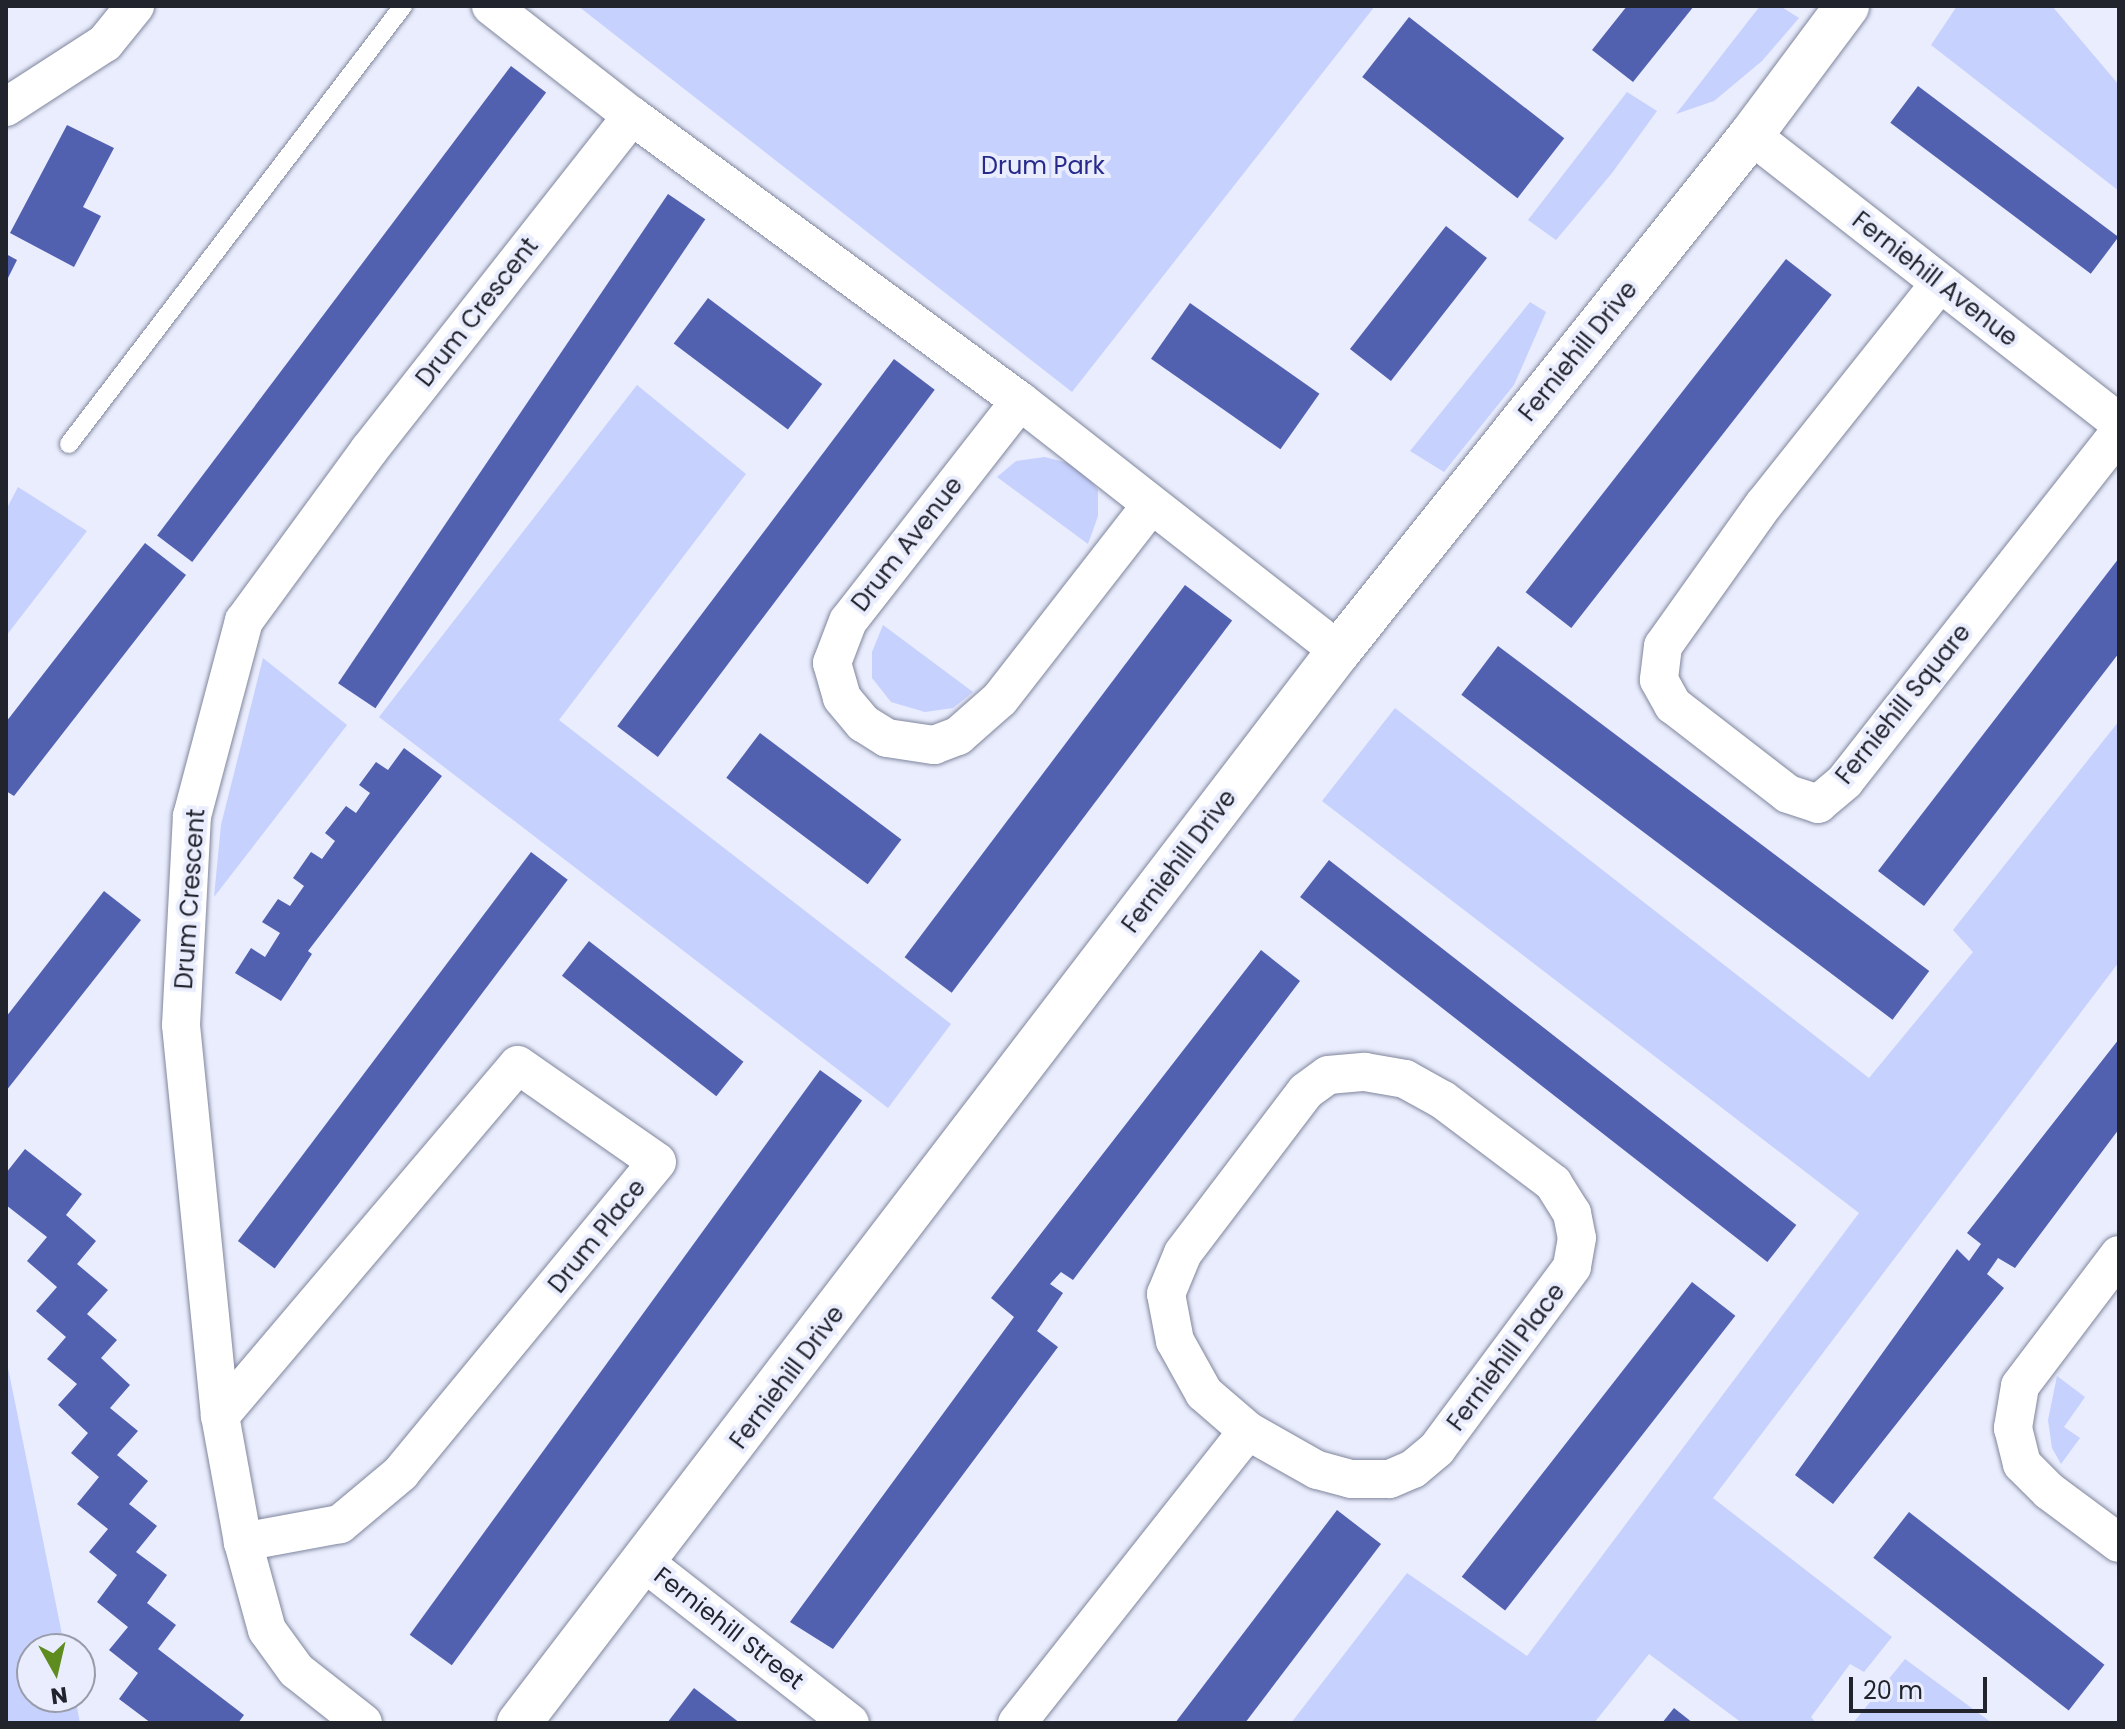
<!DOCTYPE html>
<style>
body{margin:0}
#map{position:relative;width:2125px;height:1729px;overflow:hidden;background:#e9edfd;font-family:Poppins,sans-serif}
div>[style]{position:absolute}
.green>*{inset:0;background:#c6d1fe}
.building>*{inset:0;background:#5260b0;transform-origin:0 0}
.roads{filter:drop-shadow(0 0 2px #80869d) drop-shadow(0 0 2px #80869d)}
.service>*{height:18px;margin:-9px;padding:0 9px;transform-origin:9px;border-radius:9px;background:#fff}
.minor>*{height:38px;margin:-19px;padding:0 19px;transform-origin:19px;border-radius:19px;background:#fff}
.secondary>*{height:44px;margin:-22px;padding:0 22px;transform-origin:22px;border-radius:22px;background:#fff}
span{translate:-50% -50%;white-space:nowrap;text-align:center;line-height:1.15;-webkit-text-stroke:8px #e9edfd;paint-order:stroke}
.park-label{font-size:24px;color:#272a8b}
.street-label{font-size:24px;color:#22242d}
.frame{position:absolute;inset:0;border:8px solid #22242d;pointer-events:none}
.north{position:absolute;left:16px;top:1633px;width:80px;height:80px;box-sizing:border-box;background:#e9edfd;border:2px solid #999daa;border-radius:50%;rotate:172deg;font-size:22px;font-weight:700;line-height:32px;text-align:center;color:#22242d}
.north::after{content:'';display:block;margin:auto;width:28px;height:36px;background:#5f8c1f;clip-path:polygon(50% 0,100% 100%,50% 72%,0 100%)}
.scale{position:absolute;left:1849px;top:1677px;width:138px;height:36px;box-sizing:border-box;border:4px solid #22242d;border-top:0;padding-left:10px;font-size:24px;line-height:28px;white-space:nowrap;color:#22242d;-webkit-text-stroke:6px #e9edfd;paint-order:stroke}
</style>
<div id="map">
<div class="green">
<div style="clip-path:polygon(578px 6px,1375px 6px,1072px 392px)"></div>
<div style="clip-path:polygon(1760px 6px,1780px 6px,1799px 18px,1762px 61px,1714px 101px,1676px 114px)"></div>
<div style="clip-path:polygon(1957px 6px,2052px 6px,2119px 85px,2119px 191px,1931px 45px)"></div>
<div style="clip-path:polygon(1627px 92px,1657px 111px,1612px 173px,1556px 240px,1528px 220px)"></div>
<div style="clip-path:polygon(1530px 302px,1546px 312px,1514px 385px,1444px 472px,1410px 451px)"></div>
<div style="clip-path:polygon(637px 385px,746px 474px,559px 720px,951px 1024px,888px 1108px,379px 717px)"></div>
<div style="clip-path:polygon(1045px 457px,1079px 466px,1098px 490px,1098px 516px,1088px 544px,997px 477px,1016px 461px)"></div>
<div style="clip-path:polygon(18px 487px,87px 531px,6px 636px,6px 510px)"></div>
<div style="clip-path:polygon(883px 625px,973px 692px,953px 708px,925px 712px,891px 702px,872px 678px,872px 652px)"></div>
<div style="clip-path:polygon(263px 658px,347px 725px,214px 897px,221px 825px)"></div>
<div style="clip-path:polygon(1395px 708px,1869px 1078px,1973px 952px,1953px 930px,2119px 721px,2119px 962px,1713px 1498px,1892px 1637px,1864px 1672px,1850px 1664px,1811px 1717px,1816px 1723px,1742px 1723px,1649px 1654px,1594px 1723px,1291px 1723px,1407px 1573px,1527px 1656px,1859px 1213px,1322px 801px)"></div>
<div style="clip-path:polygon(6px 1358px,65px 1649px,32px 1649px,32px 1697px,75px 1697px,80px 1723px,6px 1723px)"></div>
<div style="clip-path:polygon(2057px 1376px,2085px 1397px,2064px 1427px,2080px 1438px,2061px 1464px,2052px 1448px,2048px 1420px)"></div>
<div style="clip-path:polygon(1905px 1659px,1992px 1723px,1853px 1723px)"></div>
</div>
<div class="building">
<div style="clip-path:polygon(1627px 6px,1694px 6px,1633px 82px,1592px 50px)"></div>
<div style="left:1409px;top:17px;width:197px;height:76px;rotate:38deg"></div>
<div style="left:511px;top:66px;width:44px;height:588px;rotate:37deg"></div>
<div style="left:1918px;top:86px;width:251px;height:46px;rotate:37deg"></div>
<div style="clip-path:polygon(67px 125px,114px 148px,83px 207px,101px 216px,74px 267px,10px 233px)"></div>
<div style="left:668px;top:194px;width:45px;height:590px;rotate:34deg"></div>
<div style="left:1446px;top:226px;width:52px;height:156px;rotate:38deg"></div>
<div style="clip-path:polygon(6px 254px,17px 260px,6px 282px)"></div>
<div style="left:1786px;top:259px;width:58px;height:423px;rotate:38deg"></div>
<div style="left:708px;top:298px;width:143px;height:57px;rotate:37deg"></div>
<div style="left:1190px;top:303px;width:158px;height:68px;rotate:35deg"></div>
<div style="left:894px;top:359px;width:51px;height:460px;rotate:37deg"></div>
<div style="clip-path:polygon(145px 543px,186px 575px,14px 796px,6px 791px,6px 722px)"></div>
<div style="clip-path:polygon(2119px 558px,2119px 653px,1924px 906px,1878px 871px)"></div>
<div style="left:1185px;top:585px;width:59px;height:466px;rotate:37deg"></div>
<div style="left:1498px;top:646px;width:540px;height:61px;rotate:37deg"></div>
<div style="left:760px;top:733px;width:177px;height:56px;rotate:37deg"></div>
<div style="clip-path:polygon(404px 748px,442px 776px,308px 951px,312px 954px,281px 1001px,235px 973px,251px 948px,265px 957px,280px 933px,262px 922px,278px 899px,290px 906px,304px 886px,293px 878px,311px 852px,322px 859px,335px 841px,325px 833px,346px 806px,356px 813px,370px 793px,359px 785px,376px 762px,388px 770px)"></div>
<div style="left:531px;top:852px;width:46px;height:487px;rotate:37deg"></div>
<div style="left:1329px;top:860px;width:593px;height:47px;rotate:38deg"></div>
<div style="clip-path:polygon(104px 891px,141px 920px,6px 1091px,6px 1017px)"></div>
<div style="left:589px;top:941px;width:196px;height:44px;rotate:38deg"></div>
<div style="clip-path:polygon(1261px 950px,1300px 981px,1073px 1280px,1061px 1272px,1050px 1284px,1063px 1293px,1037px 1331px,1058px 1347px,833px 1649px,790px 1622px,1014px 1317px,991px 1298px)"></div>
<div style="clip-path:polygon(2119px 1039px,2119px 1129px,2015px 1268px,1998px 1258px,1987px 1274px,2004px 1288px,1833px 1504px,1795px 1475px,1957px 1249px,1969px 1261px,1981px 1244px,1967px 1233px)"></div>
<div style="left:820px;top:1070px;width:52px;height:698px;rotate:36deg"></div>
<div style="clip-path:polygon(25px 1149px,82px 1194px,66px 1215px,96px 1241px,77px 1264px,108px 1290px,87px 1314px,117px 1340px,101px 1358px,130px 1385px,110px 1408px,138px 1431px,117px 1455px,148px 1481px,129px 1504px,157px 1526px,136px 1552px,167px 1575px,147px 1603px,176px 1625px,158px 1649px,244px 1715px,238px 1723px,151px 1723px,119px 1699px,138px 1673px,109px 1650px,128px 1627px,97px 1602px,117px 1575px,89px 1552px,108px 1529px,77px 1504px,99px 1477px,71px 1453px,88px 1433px,58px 1405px,77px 1384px,47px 1359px,66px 1337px,36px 1311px,57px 1287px,27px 1261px,47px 1237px,6px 1205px,6px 1173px)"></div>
<div style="left:1692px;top:1282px;width:55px;height:374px;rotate:38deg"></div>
<div style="clip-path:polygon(1337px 1510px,1381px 1544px,1245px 1723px,1175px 1723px)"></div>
<div style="left:1909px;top:1512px;width:248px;height:58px;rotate:38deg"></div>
<div style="clip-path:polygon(694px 1688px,740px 1723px,667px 1723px)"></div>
<div style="clip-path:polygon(1674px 1708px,1693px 1723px,1662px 1723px)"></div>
</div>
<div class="roads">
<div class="service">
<div style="left:69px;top:444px;width:551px;rotate:-52.67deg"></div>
</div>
<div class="minor">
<div style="left:491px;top:6px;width:179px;rotate:38deg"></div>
<div style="left:632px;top:116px;width:481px;rotate:36.3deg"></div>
<div style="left:1020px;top:401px;width:405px;rotate:38.1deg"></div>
<div style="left:6px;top:107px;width:118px;rotate:-32.9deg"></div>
<div style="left:105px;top:43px;width:48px;rotate:-51deg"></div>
<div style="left:1751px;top:135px;width:467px;rotate:38deg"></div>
<div style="left:1940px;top:283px;width:283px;rotate:128.5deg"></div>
<div style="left:1764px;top:504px;width:174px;rotate:125.4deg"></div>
<div style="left:1663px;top:646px;width:34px;rotate:97deg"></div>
<div style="left:1659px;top:680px;width:29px;rotate:61deg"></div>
<div style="left:1673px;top:705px;width:145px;rotate:37.7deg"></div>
<div style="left:1788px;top:794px;width:32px;rotate:18deg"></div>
<div style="left:1818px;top:804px;width:35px;rotate:-40deg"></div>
<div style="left:1845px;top:781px;width:443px;rotate:-51.8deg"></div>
<div style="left:1020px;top:401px;width:279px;rotate:128deg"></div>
<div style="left:848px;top:621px;width:45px;rotate:110.9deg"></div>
<div style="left:832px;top:663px;width:36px;rotate:74deg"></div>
<div style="left:842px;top:698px;width:33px;rotate:50deg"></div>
<div style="left:863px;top:723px;width:28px;rotate:32deg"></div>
<div style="left:887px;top:738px;width:48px;rotate:8.5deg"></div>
<div style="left:934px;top:745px;width:26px;rotate:-21deg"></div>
<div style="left:958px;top:736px;width:56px;rotate:-41.4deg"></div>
<div style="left:1000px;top:699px;width:246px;rotate:-52.1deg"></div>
<div style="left:1365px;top:1072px;width:41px;rotate:9.9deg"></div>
<div style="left:1405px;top:1079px;width:43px;rotate:28.9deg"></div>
<div style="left:1443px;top:1100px;width:138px;rotate:37deg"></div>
<div style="left:1553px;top:1183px;width:36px;rotate:58deg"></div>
<div style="left:1572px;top:1213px;width:25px;rotate:79deg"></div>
<div style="left:1577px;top:1238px;width:29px;rotate:100deg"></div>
<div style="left:1572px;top:1267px;width:227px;rotate:126.6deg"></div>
<div style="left:1437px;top:1449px;width:31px;rotate:140deg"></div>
<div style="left:1413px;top:1469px;width:26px;rotate:157deg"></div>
<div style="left:1389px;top:1479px;width:38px;rotate:180deg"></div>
<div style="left:1351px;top:1479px;width:35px;rotate:-165deg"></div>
<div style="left:1317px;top:1470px;width:79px;rotate:-150.5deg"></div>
<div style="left:1248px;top:1431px;width:58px;rotate:-139.2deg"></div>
<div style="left:1204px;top:1393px;width:60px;rotate:-119.1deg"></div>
<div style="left:1175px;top:1341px;width:48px;rotate:-100.8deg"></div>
<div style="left:1166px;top:1294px;width:44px;rotate:-67.5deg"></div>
<div style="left:1183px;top:1253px;width:203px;rotate:-52.8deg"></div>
<div style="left:1306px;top:1091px;width:27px;rotate:-36deg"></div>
<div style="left:1328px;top:1075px;width:37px;rotate:-5deg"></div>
<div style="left:2119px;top:1255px;width:164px;rotate:127.1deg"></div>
<div style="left:2020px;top:1386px;width:43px;rotate:99.5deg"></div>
<div style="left:2013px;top:1428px;width:37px;rotate:76deg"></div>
<div style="left:2022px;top:1464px;width:38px;rotate:45deg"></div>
<div style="left:2049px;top:1491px;width:87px;rotate:36.6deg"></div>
<div style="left:220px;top:1416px;width:460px;rotate:-49.7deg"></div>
<div style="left:518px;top:1065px;width:169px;rotate:34.9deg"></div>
<div style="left:657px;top:1162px;width:403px;rotate:129.5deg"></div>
<div style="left:401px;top:1473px;width:80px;rotate:140.1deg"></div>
<div style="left:340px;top:1524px;width:99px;rotate:169.5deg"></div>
<div style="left:645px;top:1563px;width:260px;rotate:38deg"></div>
<div style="left:363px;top:1723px;width:85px;rotate:-141.7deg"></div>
<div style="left:296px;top:1670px;width:49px;rotate:-125.9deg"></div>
<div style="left:267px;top:1630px;width:91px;rotate:-105.3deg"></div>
<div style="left:243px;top:1542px;width:128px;rotate:-100.3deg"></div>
<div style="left:220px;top:1416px;width:393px;rotate:-95.7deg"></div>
<div style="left:181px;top:1025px;width:209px;rotate:-87deg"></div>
<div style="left:192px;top:816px;width:202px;rotate:-75.1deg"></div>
<div style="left:244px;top:621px;width:212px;rotate:-53.8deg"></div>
<div style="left:369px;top:450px;width:425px;rotate:-51.8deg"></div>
<div style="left:1017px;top:1723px;width:372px;rotate:-51.7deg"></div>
</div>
<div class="secondary">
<div style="left:519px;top:1723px;width:1350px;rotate:-52.59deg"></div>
<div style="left:1339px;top:651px;width:660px;rotate:-51.39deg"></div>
<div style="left:1751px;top:135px;width:161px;rotate:-53.3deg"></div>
</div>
</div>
<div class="park-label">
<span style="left:1043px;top:166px">Drum Park</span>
</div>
<div class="street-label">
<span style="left:1935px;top:279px;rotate:38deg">Ferniehill Avenue</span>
<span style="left:477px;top:312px;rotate:-52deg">Drum Crescent</span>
<span style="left:1578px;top:351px;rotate:-51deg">Ferniehill Drive</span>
<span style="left:907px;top:544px;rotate:-52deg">Drum Avenue</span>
<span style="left:1903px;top:704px;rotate:-51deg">Ferniehill Square</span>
<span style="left:1179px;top:861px;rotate:-53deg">Ferniehill Drive</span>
<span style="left:190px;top:899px;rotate:-86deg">Drum Crescent</span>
<span style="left:597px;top:1236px;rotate:-51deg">Drum Place</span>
<span style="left:1506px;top:1357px;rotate:-53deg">Ferniehill Place</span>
<span style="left:787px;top:1377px;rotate:-53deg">Ferniehill Drive</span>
<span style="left:729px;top:1628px;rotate:38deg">Ferniehill Street</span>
</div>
<div class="frame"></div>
<div class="north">N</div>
<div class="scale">20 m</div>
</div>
